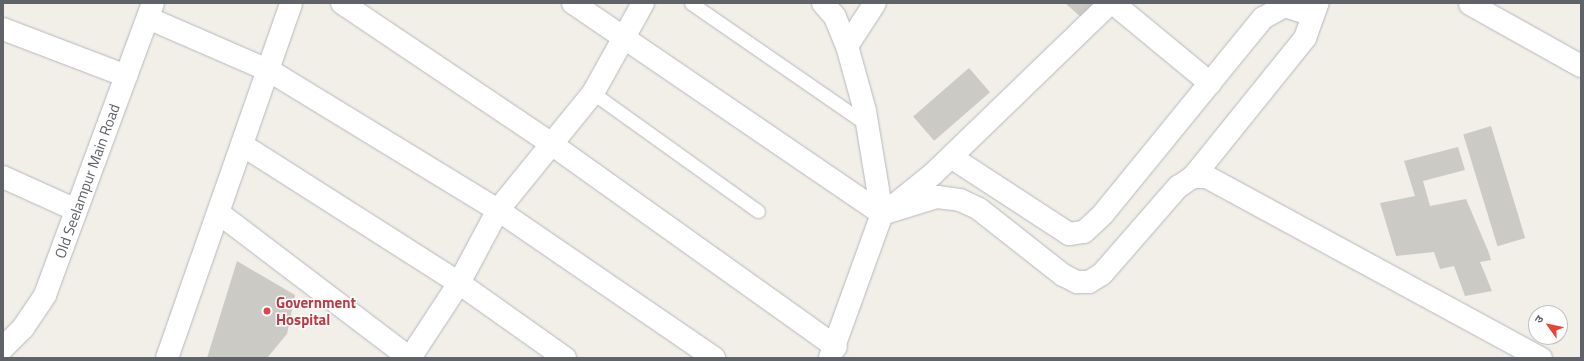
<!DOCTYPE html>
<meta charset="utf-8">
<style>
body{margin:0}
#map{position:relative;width:1584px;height:361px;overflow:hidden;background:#f1efe8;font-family:"Titillium Web","Noto Sans Devanagari",sans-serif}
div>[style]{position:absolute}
.building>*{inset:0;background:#cccac5;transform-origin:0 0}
.roads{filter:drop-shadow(0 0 1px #b5b8bc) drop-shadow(0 0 1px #b5b8bc)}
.lane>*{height:13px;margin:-6.5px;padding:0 6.5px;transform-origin:6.5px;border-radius:6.5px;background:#fff}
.street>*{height:22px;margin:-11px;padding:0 11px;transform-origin:11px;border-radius:11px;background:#fff}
.dots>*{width:11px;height:11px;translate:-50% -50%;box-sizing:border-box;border:2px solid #fff;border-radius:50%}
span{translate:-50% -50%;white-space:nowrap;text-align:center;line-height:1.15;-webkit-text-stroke:3px #fff;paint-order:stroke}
.street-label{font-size:15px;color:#5f6368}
.health-label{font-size:15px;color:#be3a42;font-weight:700}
.left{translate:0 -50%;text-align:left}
.frame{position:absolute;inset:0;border:4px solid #5f6368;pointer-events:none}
.north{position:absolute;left:1528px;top:305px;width:40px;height:40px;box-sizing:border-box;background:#fff;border:1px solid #bfc1c3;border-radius:50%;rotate:303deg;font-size:11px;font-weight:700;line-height:16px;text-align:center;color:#5f6368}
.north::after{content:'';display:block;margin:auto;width:14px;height:18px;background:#ea4335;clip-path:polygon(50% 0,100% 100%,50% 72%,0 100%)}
</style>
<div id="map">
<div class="building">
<div style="clip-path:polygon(1065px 3px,1096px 3px,1082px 18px)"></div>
<div style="left:969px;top:68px;width:32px;height:74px;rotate:49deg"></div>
<div style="left:1491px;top:126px;width:117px;height:29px;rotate:73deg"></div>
<div style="clip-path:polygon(1458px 147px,1465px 170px,1423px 181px,1430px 206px,1466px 199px,1489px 253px,1491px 260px,1480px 262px,1492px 291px,1465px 296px,1454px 266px,1440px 269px,1434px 252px,1396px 256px,1380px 203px,1415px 196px,1404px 161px)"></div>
<div style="clip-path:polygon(237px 261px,295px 295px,287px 334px,267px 358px,207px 358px)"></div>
</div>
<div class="roads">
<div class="lane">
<div style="left:691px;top:3px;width:215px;rotate:34.6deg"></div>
<div style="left:593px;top:93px;width:203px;rotate:35.6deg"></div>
</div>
<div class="street">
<div style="left:342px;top:3px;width:251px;rotate:33.9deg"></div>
<div style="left:550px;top:143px;width:351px;rotate:35.5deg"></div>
<div style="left:573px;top:3px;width:374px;rotate:34.3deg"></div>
<div style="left:823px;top:3px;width:18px;rotate:49deg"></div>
<div style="left:835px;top:17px;width:31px;rotate:68deg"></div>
<div style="left:847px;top:46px;width:67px;rotate:74.5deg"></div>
<div style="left:865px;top:111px;width:104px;rotate:80.6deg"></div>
<div style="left:882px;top:214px;width:153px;rotate:109.9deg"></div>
<div style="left:1113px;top:3px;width:126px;rotate:39.5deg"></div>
<div style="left:1470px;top:4px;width:127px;rotate:29.2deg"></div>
<div style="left:148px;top:18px;width:133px;rotate:23.5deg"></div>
<div style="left:270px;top:71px;width:267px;rotate:31.4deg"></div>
<div style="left:498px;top:210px;width:262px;rotate:34.4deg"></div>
<div style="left:3px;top:29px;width:132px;rotate:20.9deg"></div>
<div style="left:847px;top:46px;width:51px;rotate:-56.9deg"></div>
<div style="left:244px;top:146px;width:255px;rotate:32.5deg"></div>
<div style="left:459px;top:283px;width:130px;rotate:35.3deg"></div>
<div style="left:951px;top:157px;width:141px;rotate:33.1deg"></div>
<div style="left:1069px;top:234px;width:15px;rotate:-8deg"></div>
<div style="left:1084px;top:232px;width:26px;rotate:-43deg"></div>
<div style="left:1103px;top:214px;width:253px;rotate:-50.8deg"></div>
<div style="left:1263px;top:18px;width:25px;rotate:-29deg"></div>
<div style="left:1285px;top:6px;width:29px;rotate:18deg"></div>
<div style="left:3px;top:177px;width:80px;rotate:24.3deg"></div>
<div style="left:1193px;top:177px;width:179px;rotate:-51.1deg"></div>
<div style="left:1305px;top:38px;width:37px;rotate:-70deg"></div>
<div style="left:893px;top:206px;width:51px;rotate:-38.7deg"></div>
<div style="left:933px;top:174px;width:246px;rotate:-44deg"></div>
<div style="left:220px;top:214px;width:238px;rotate:37.2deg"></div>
<div style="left:882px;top:214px;width:58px;rotate:-17.2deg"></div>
<div style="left:937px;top:197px;width:23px;rotate:7deg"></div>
<div style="left:960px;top:200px;width:21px;rotate:25deg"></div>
<div style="left:979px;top:209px;width:107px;rotate:38.2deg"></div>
<div style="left:1063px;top:275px;width:16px;rotate:27deg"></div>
<div style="left:1077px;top:282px;width:12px"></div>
<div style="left:1089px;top:282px;width:15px;rotate:-32deg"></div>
<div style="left:1102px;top:274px;width:116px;rotate:-48.9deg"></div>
<div style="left:1178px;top:187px;width:18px;rotate:-34deg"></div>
<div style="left:1193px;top:177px;width:14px"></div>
<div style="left:1207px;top:177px;width:380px;rotate:28.5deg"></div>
<div style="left:3px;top:348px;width:28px;rotate:-45deg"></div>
<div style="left:23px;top:328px;width:40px;rotate:-56deg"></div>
<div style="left:45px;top:295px;width:311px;rotate:-69.7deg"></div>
<div style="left:167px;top:358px;width:376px;rotate:-70.7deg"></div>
<div style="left:410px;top:358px;width:90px;rotate:-56.8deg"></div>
<div style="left:459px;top:283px;width:83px;rotate:-61.9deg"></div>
<div style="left:498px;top:210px;width:151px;rotate:-50.9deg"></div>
<div style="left:593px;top:93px;width:103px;rotate:-60.9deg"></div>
</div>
</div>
<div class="dots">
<div style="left:267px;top:311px;background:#e0444e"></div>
</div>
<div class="street-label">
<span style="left:87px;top:181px;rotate:-70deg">Old Seelampur Main Road</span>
</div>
<div class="health-label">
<span class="left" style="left:276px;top:311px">Government<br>Hospital</span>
</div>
<div class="frame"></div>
<div class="north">उ</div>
</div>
